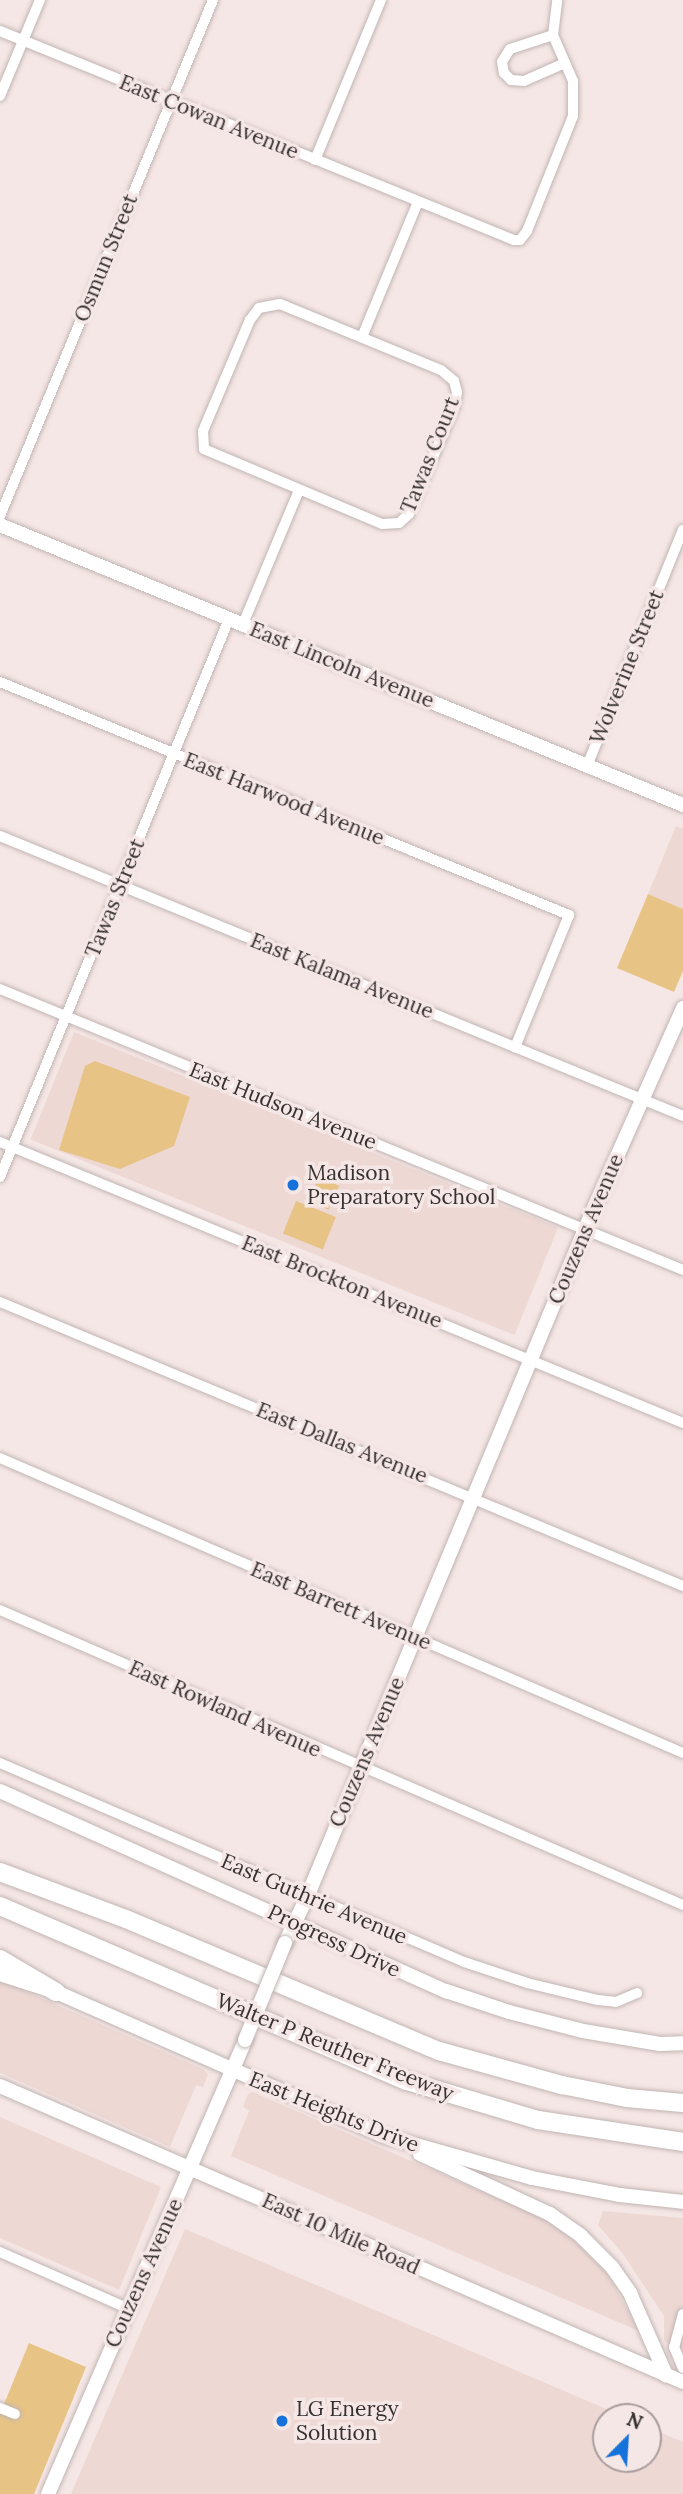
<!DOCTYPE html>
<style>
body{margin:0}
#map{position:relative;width:683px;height:2494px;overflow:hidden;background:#f5e7e5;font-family:Lora,serif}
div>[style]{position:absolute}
.built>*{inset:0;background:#edd8d4;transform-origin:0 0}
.green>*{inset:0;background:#e7c485;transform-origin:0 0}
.roads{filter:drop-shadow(0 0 2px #c1b5b3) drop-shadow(0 0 2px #c1b5b3)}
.street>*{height:10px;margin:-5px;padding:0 5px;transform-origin:5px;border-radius:5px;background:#fff}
.secondary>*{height:14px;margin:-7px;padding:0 7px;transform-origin:7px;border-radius:7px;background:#fff}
.highway>*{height:18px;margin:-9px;padding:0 9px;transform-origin:9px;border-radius:9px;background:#fff}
.bridges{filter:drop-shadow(0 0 2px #c1b5b3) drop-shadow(0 0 2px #c1b5b3)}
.secondary-bridge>*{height:14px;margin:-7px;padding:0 7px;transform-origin:7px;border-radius:7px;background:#fff}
.dots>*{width:19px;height:19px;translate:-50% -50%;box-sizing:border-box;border:4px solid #f5e7e5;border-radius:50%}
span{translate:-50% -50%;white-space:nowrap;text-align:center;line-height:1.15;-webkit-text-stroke:7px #f5e7e5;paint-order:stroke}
.street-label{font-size:21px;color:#363131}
.poi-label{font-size:21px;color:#363131}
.left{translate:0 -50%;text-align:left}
.north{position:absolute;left:592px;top:2403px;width:70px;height:70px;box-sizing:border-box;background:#f5e7e5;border:2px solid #a99e9d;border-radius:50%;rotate:24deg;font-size:19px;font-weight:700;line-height:28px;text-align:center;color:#363131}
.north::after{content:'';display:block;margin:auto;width:24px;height:32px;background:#1572db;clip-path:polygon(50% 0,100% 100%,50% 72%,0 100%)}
</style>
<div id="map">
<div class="built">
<div style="clip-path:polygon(676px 826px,683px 829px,683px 909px,648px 894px)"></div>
<div style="left:74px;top:1032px;width:522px;height:116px;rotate:22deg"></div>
<div style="clip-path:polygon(0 1980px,203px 2069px,208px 2075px,203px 2087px,196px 2085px,170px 2147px,0 2073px)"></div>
<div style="clip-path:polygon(252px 2092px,540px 2217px,567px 2234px,607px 2273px,639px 2331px,231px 2156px,249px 2111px,243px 2106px,248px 2094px)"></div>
<div style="clip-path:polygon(0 2117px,161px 2187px,119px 2290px,0 2238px)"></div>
<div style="clip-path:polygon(603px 2211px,683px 2218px,683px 2349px,664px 2341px,664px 2316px,623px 2254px,598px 2225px)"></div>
<div style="clip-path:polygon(185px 2229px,625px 2417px,606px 2417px,606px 2459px,648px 2459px,648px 2427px,683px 2442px,683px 2494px,71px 2494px)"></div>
</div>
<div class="green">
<div style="clip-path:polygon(648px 894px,683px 909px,683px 971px,674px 992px,617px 968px)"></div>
<div style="clip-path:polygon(95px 1061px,190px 1097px,174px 1146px,120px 1169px,59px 1150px,85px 1066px)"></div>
<div style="left:319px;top:1177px;width:22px;height:26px;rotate:24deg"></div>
<div style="left:296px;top:1201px;width:43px;height:35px;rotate:22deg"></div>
<div style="clip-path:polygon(29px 2343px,86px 2367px,34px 2494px,0 2494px,0 2414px)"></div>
</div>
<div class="roads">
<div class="street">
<div style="left:0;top:31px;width:555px;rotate:22.13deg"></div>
<div style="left:514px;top:240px;width:6px"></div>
<div style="left:520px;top:240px;width:11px;rotate:-52deg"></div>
<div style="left:527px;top:231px;width:124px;rotate:-68.2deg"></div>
<div style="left:573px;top:116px;width:35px;rotate:-90deg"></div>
<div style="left:573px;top:81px;width:50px;rotate:-113.5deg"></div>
<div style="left:553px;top:35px;width:35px;rotate:-83deg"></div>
<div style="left:553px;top:35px;width:45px;rotate:162deg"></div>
<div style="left:510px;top:49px;width:15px;rotate:122deg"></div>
<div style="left:502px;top:62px;width:11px;rotate:80deg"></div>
<div style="left:504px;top:73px;width:10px;rotate:45deg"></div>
<div style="left:511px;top:80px;width:13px;rotate:4deg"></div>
<div style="left:524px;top:81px;width:45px;rotate:-23.7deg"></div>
<div style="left:0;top:96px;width:104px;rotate:-67.4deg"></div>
<div style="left:315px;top:160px;width:173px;rotate:-67.6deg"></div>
<div style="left:280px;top:304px;width:174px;rotate:22.3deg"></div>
<div style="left:441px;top:370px;width:17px;rotate:40deg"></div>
<div style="left:454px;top:381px;width:11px;rotate:75deg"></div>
<div style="left:457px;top:392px;width:13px;rotate:99deg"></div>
<div style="left:455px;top:405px;width:118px;rotate:112.9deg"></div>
<div style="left:409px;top:514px;width:13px;rotate:138deg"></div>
<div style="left:399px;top:523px;width:17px;rotate:177deg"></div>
<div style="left:382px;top:524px;width:193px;rotate:-157.2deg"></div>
<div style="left:204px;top:449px;width:18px;rotate:-93deg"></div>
<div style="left:203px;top:431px;width:121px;rotate:-67.1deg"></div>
<div style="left:250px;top:320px;width:15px;rotate:-53deg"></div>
<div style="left:259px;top:308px;width:21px;rotate:-11deg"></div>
<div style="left:362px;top:337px;width:146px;rotate:-67.5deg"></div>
<div style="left:0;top:516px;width:558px;rotate:-67.57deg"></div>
<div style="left:243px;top:624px;width:145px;rotate:-67.3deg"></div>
<div style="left:0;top:682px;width:615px;rotate:22.27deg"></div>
<div style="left:569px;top:915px;width:143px;rotate:112.2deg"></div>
<div style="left:587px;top:766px;width:255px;rotate:-67.9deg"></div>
<div style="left:0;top:836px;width:738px;rotate:22.29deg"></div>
<div style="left:0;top:989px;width:739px;rotate:22.36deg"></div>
<div style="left:0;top:1142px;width:739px;rotate:22.36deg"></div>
<div style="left:0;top:1177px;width:603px;rotate:-67.69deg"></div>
<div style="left:0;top:1302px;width:740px;rotate:22.58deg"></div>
<div style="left:0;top:1458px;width:744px;rotate:23.36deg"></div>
<div style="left:0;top:1610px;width:744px;rotate:23.36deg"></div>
<div style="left:0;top:1763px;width:505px;rotate:23.21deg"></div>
<div style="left:464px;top:1962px;width:66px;rotate:18.4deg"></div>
<div style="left:527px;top:1983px;width:73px;rotate:13.5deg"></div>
<div style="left:598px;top:2000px;width:18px;rotate:6deg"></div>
<div style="left:616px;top:2002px;width:23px;rotate:-23deg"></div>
<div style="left:0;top:2252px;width:139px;rotate:23.8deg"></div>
<div style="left:683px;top:2314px;width:34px;rotate:105deg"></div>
<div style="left:674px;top:2347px;width:23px;rotate:67deg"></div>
<div style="left:0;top:2408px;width:16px;rotate:22deg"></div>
</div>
<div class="secondary">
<div style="left:0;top:525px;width:738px;rotate:22.29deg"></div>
<div style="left:0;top:1791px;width:489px;rotate:24.2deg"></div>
<div style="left:446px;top:1991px;width:66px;rotate:18.4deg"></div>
<div style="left:509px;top:2012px;width:76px;rotate:14.4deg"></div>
<div style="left:583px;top:2031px;width:78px;rotate:9.6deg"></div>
<div style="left:660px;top:2044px;width:23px;rotate:-2deg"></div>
<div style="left:285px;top:1943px;width:51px;rotate:-64.4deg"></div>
<div style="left:307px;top:1897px;width:737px;rotate:-67.4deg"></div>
<div style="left:590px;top:1217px;width:229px;rotate:-66deg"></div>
<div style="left:0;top:1974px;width:59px;rotate:17.8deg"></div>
<div style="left:56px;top:1992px;width:355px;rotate:23.7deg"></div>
<div style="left:381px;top:2135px;width:157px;rotate:15.9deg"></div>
<div style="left:532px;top:2178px;width:90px;rotate:10.9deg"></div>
<div style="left:620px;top:2195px;width:63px;rotate:6.3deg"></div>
<div style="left:0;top:2086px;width:744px;rotate:23.43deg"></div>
<div style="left:420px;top:2154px;width:143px;rotate:24.8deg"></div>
<div style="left:550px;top:2214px;width:38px;rotate:35deg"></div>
<div style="left:581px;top:2236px;width:44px;rotate:45deg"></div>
<div style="left:612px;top:2267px;width:32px;rotate:55deg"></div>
<div style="left:630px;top:2293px;width:90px;rotate:66.3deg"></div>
<div style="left:48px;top:2494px;width:495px;rotate:-66.5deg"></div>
</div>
<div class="highway">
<div style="left:0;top:1872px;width:134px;rotate:20.5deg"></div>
<div style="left:126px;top:1919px;width:340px;rotate:22.9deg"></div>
<div style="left:439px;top:2051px;width:128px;rotate:15.5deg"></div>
<div style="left:562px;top:2085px;width:66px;rotate:11.3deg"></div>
<div style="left:627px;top:2098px;width:56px;rotate:5.1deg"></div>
<div style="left:0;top:1906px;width:443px;rotate:23.3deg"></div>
<div style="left:407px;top:2081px;width:137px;rotate:16.6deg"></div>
<div style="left:538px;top:2120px;width:147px;rotate:8.6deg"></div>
<div style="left:0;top:1959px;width:65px;rotate:30.5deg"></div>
</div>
</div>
<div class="bridges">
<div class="secondary-bridge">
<div style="left:245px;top:2040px;width:105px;rotate:-67.6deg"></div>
</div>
</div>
<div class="dots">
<div style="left:293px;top:1185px;background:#1572db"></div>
<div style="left:282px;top:2421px;background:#1572db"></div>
</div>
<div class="street-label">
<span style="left:209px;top:117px;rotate:22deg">East Cowan Avenue</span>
<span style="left:106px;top:258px;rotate:-68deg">Osmun Street</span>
<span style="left:430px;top:455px;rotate:-68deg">Tawas Court</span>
<span style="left:342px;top:665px;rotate:22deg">East Lincoln Avenue</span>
<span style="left:627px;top:667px;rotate:-68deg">Wolverine Street</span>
<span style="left:284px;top:799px;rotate:22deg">East Harwood Avenue</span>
<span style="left:115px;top:898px;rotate:-68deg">Tawas Street</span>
<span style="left:342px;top:976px;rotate:22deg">East Kalama Avenue</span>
<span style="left:283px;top:1106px;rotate:22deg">East Hudson Avenue</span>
<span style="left:586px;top:1229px;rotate:-67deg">Couzens Avenue</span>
<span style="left:342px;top:1282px;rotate:22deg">East Brockton Avenue</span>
<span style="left:342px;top:1443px;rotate:22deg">East Dallas Avenue</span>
<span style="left:341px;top:1606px;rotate:23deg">East Barrett Avenue</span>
<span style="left:225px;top:1709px;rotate:24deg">East Rowland Avenue</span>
<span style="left:367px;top:1752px;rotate:-67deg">Couzens Avenue</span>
<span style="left:314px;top:1899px;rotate:23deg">East Guthrie Avenue</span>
<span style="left:334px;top:1941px;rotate:25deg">Progress Drive</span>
<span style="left:335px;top:2047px;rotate:22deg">Walter P Reuther Freeway</span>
<span style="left:334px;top:2112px;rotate:22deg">East Heights Drive</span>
<span style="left:341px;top:2234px;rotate:24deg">East 10 Mile Road</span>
<span style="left:144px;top:2273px;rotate:-66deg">Couzens Avenue</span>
</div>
<div class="poi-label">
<span class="left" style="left:307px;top:1185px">Madison<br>Preparatory School</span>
<span class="left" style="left:296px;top:2421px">LG Energy<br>Solution</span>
</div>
<div class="north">N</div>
</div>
